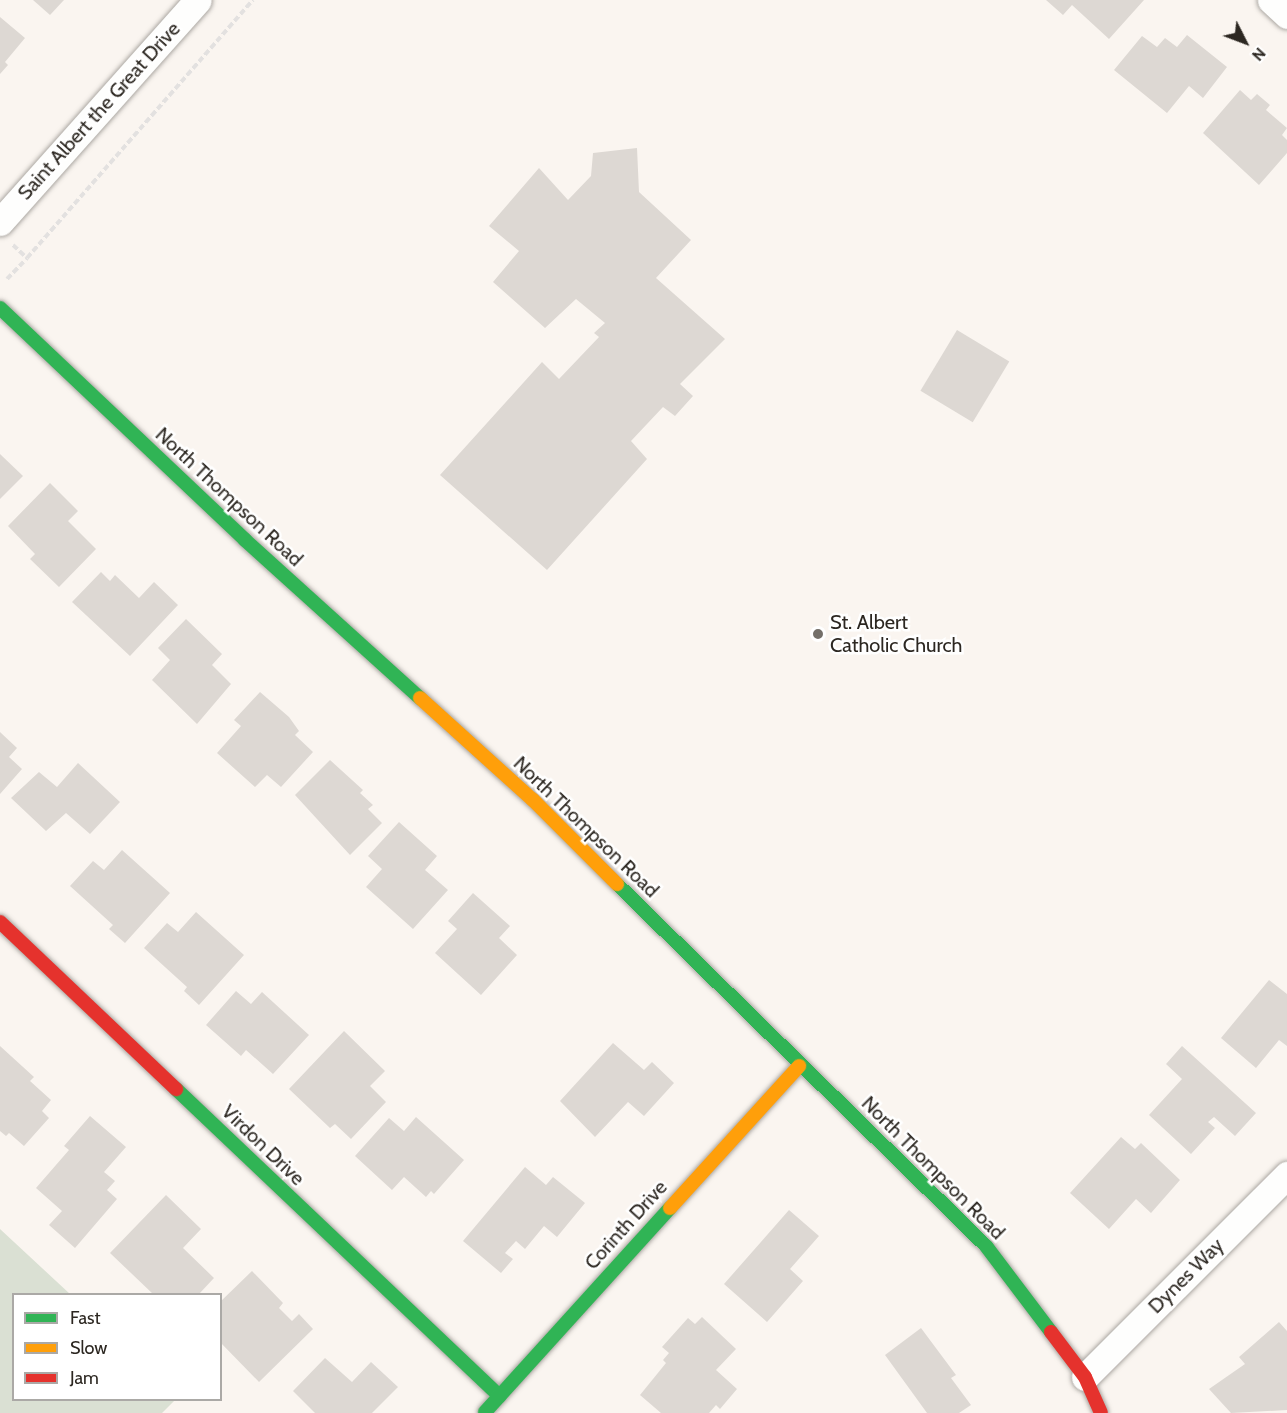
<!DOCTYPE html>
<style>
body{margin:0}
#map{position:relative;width:1287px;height:1413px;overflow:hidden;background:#faf5f0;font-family:Cabin,sans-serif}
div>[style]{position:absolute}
.green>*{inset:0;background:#dae0d3}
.building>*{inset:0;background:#ddd8d3;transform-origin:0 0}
.path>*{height:4px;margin-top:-2px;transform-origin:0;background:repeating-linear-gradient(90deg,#e3e1e0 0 6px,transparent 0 9px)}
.roads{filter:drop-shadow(0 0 2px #aca8a3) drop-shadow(0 0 2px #aca8a3)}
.street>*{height:27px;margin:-13.5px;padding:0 13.5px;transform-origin:13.5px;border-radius:13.5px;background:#fefefd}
.fast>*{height:14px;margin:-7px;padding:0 7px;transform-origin:7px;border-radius:7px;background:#30b455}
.slow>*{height:14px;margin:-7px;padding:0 7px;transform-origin:7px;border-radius:7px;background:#ff9f0a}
.jam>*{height:14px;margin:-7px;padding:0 7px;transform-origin:7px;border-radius:7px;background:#e5322d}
.dots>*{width:16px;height:16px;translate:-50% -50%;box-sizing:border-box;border:3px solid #fff;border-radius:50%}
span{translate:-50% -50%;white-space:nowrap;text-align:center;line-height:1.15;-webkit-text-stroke:5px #fff;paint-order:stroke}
.street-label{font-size:20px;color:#2c2721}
.poi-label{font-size:20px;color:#2c2721}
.left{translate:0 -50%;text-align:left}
.legend{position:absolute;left:12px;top:1293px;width:210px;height:108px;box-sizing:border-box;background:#fff;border:2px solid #aba9a6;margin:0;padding:8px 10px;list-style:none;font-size:18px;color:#2c2721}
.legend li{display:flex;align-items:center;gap:12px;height:30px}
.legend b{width:30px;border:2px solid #aba9a6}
.north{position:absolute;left:1215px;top:12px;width:60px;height:60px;-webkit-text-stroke:4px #fff;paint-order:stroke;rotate:132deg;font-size:16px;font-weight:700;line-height:24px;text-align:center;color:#2c2721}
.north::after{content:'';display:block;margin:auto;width:21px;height:27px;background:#2c2721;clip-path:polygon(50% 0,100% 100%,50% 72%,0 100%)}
</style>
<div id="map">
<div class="green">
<div style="clip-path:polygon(0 1229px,70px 1294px,14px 1294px,14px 1400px,175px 1400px,162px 1413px,0 1413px)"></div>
</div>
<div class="building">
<div style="clip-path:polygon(33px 0,64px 0,50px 15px)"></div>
<div style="clip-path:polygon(1046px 0,1144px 0,1109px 39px,1072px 5px,1063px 15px)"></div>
<div style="clip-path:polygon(0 17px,25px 38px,5px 62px,8px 65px,0 74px)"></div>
<div style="clip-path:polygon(1187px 35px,1227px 67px,1203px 98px,1189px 86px,1167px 113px,1114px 70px,1142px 36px,1157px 47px,1165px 38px,1177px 47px)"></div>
<div style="clip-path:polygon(1240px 90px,1251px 100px,1257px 94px,1270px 105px,1266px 110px,1287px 128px,1282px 135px,1287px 140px,1287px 153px,1259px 185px,1203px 133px)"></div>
<div style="clip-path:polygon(637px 148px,639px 192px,691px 240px,656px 278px,725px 339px,680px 384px,693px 396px,675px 416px,663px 407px,631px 441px,647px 459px,547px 570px,440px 475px,542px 362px,559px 379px,599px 337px,594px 333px,605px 323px,576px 299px,545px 328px,493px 282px,519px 251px,489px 226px,539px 168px,568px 200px,591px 176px,593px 153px)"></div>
<div style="left:957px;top:330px;width:61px;height:71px;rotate:31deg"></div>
<div style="clip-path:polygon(0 454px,23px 476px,0 499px)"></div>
<div style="clip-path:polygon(50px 483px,78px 511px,68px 521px,96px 549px,59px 587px,30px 559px,35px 554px,8px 526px)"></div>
<div style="clip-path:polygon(101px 572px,110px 581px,115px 575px,139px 598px,154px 582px,178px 605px,130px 656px,72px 602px)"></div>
<div style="clip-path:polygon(186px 619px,222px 654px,212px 665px,231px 684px,197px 724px,152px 680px,170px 660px,158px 648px)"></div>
<div style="clip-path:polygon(260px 692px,289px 717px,299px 731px,295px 735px,313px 752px,281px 787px,267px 775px,255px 787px,217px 753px,241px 726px,234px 720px)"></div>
<div style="clip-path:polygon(0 732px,17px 748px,9px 757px,22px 769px,0 794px)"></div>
<div style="clip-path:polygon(330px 760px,363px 790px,360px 793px,373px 805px,368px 809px,382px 823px,350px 855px,295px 795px)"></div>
<div style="clip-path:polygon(78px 763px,120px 802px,90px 834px,66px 813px,46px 831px,11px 798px,39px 772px,57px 787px)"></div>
<div style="clip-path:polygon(399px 822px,437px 856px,425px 870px,448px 890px,413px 929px,366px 887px,382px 869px,368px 856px)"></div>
<div style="clip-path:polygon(122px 850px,170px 893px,125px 943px,109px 929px,113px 925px,70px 886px,93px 861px,104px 870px)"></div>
<div style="clip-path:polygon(473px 893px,510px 926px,499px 938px,517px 955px,481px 995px,435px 953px,457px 929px,448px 921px)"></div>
<div style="clip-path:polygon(196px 912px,244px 955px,199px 1005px,184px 991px,187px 987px,144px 948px,167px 923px,178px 932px)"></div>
<div style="clip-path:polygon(1269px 980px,1287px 994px,1287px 1046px,1279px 1040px,1256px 1068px,1221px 1038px)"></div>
<div style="clip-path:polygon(236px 991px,251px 1004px,262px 992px,309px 1035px,273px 1074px,246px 1050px,241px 1056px,206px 1025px)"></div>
<div style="clip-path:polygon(344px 1031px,385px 1071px,370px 1086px,386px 1102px,351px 1139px,335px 1124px,330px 1128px,289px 1089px)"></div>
<div style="clip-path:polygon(613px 1043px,644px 1070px,652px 1062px,674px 1083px,644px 1116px,628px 1102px,595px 1137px,560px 1101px)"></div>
<div style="clip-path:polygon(0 1046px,34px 1077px,30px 1081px,51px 1100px,42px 1111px,49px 1118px,24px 1146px,9px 1133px,6px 1136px,0 1131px)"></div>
<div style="clip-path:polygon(1182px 1046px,1256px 1113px,1235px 1136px,1214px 1117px,1208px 1122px,1215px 1128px,1191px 1154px,1149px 1115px,1182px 1079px,1166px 1064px)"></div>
<div style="clip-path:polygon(90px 1116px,126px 1147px,104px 1172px,115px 1181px,107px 1190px,117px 1199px,75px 1248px,49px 1225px,62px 1211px,36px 1188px,69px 1150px,64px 1146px)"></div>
<div style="clip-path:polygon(416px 1117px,464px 1160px,434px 1194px,431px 1191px,426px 1197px,404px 1177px,392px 1190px,355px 1156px,389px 1118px,404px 1131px)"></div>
<div style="clip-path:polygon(1121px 1137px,1135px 1149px,1141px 1143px,1180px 1180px,1151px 1213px,1136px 1199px,1109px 1229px,1070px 1193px)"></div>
<div style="clip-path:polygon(525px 1167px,546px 1185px,553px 1177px,585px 1203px,557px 1237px,544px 1226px,525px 1249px,516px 1241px,505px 1253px,513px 1259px,501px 1273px,463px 1241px)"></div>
<div style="clip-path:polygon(166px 1195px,201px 1229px,183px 1248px,214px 1278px,199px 1294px,153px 1294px,110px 1253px)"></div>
<div style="clip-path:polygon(789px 1210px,819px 1236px,790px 1269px,803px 1281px,767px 1322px,724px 1284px)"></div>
<div style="clip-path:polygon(252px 1271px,283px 1303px,279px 1308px,292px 1321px,299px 1314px,313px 1329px,259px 1382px,220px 1342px,220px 1302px)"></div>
<div style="clip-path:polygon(702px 1317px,736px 1349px,716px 1370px,737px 1389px,720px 1409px,716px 1405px,709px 1413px,661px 1413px,640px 1395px,666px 1363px,663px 1360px,669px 1353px,662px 1347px,688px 1318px,695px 1324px)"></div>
<div style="clip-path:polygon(1279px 1322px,1287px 1331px,1287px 1410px,1231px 1413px,1209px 1389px,1245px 1364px,1239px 1357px)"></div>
<div style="clip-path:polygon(921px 1328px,956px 1375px,951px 1378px,971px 1405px,959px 1413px,927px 1413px,885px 1355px)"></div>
<div style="clip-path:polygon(325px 1358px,352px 1382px,371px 1362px,398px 1387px,372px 1413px,315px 1413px,293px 1391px)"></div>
</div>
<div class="path">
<div style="left:13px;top:245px;width:19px;rotate:43deg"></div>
<div style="left:27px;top:258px;width:343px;rotate:-48.8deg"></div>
<div style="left:7px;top:279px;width:29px;rotate:-46deg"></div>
</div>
<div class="roads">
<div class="street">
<div style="left:1271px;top:0;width:22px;rotate:43deg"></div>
<div style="left:0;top:222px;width:297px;rotate:-48.3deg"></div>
<div style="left:1085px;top:1377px;width:286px;rotate:-45deg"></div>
</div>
<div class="fast">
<div style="left:0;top:308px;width:337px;rotate:43.4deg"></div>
<div style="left:245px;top:540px;width:236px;rotate:42.1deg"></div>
<div style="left:617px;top:884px;width:517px;rotate:44.45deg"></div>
<div style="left:986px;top:1246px;width:108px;rotate:52.9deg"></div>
<div style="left:176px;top:1089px;width:446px;rotate:43.5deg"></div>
<div style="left:485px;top:1412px;width:275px;rotate:-47.8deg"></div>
</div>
<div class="slow">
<div style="left:420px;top:698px;width:152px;rotate:42.1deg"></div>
<div style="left:533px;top:800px;width:119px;rotate:45deg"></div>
<div style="left:670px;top:1208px;width:192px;rotate:-47.7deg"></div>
</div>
<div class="jam">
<div style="left:0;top:922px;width:243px;rotate:43.5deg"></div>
<div style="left:1051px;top:1332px;width:56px;rotate:52.9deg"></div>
<div style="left:1085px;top:1377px;width:39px;rotate:66deg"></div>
</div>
</div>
<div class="dots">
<div style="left:818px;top:634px;background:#746f69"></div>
</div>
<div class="street-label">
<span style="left:99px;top:111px;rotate:-48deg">Saint Albert the Great Drive</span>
<span style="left:229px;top:497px;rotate:43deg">North Thompson Road</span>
<span style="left:586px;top:827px;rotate:44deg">North Thompson Road</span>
<span style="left:263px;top:1145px;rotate:44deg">Virdon Drive</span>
<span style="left:933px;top:1168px;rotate:45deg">North Thompson Road</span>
<span style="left:626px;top:1225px;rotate:-48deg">Corinth Drive</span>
<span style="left:1186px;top:1276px;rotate:-45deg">Dynes Way</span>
</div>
<div class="poi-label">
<span class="left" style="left:830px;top:634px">St. Albert<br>Catholic Church</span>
</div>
<ul class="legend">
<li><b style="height:8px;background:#30b455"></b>Fast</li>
<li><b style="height:8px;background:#ff9f0a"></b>Slow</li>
<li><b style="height:8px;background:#e5322d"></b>Jam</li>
</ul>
<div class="north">N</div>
</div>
